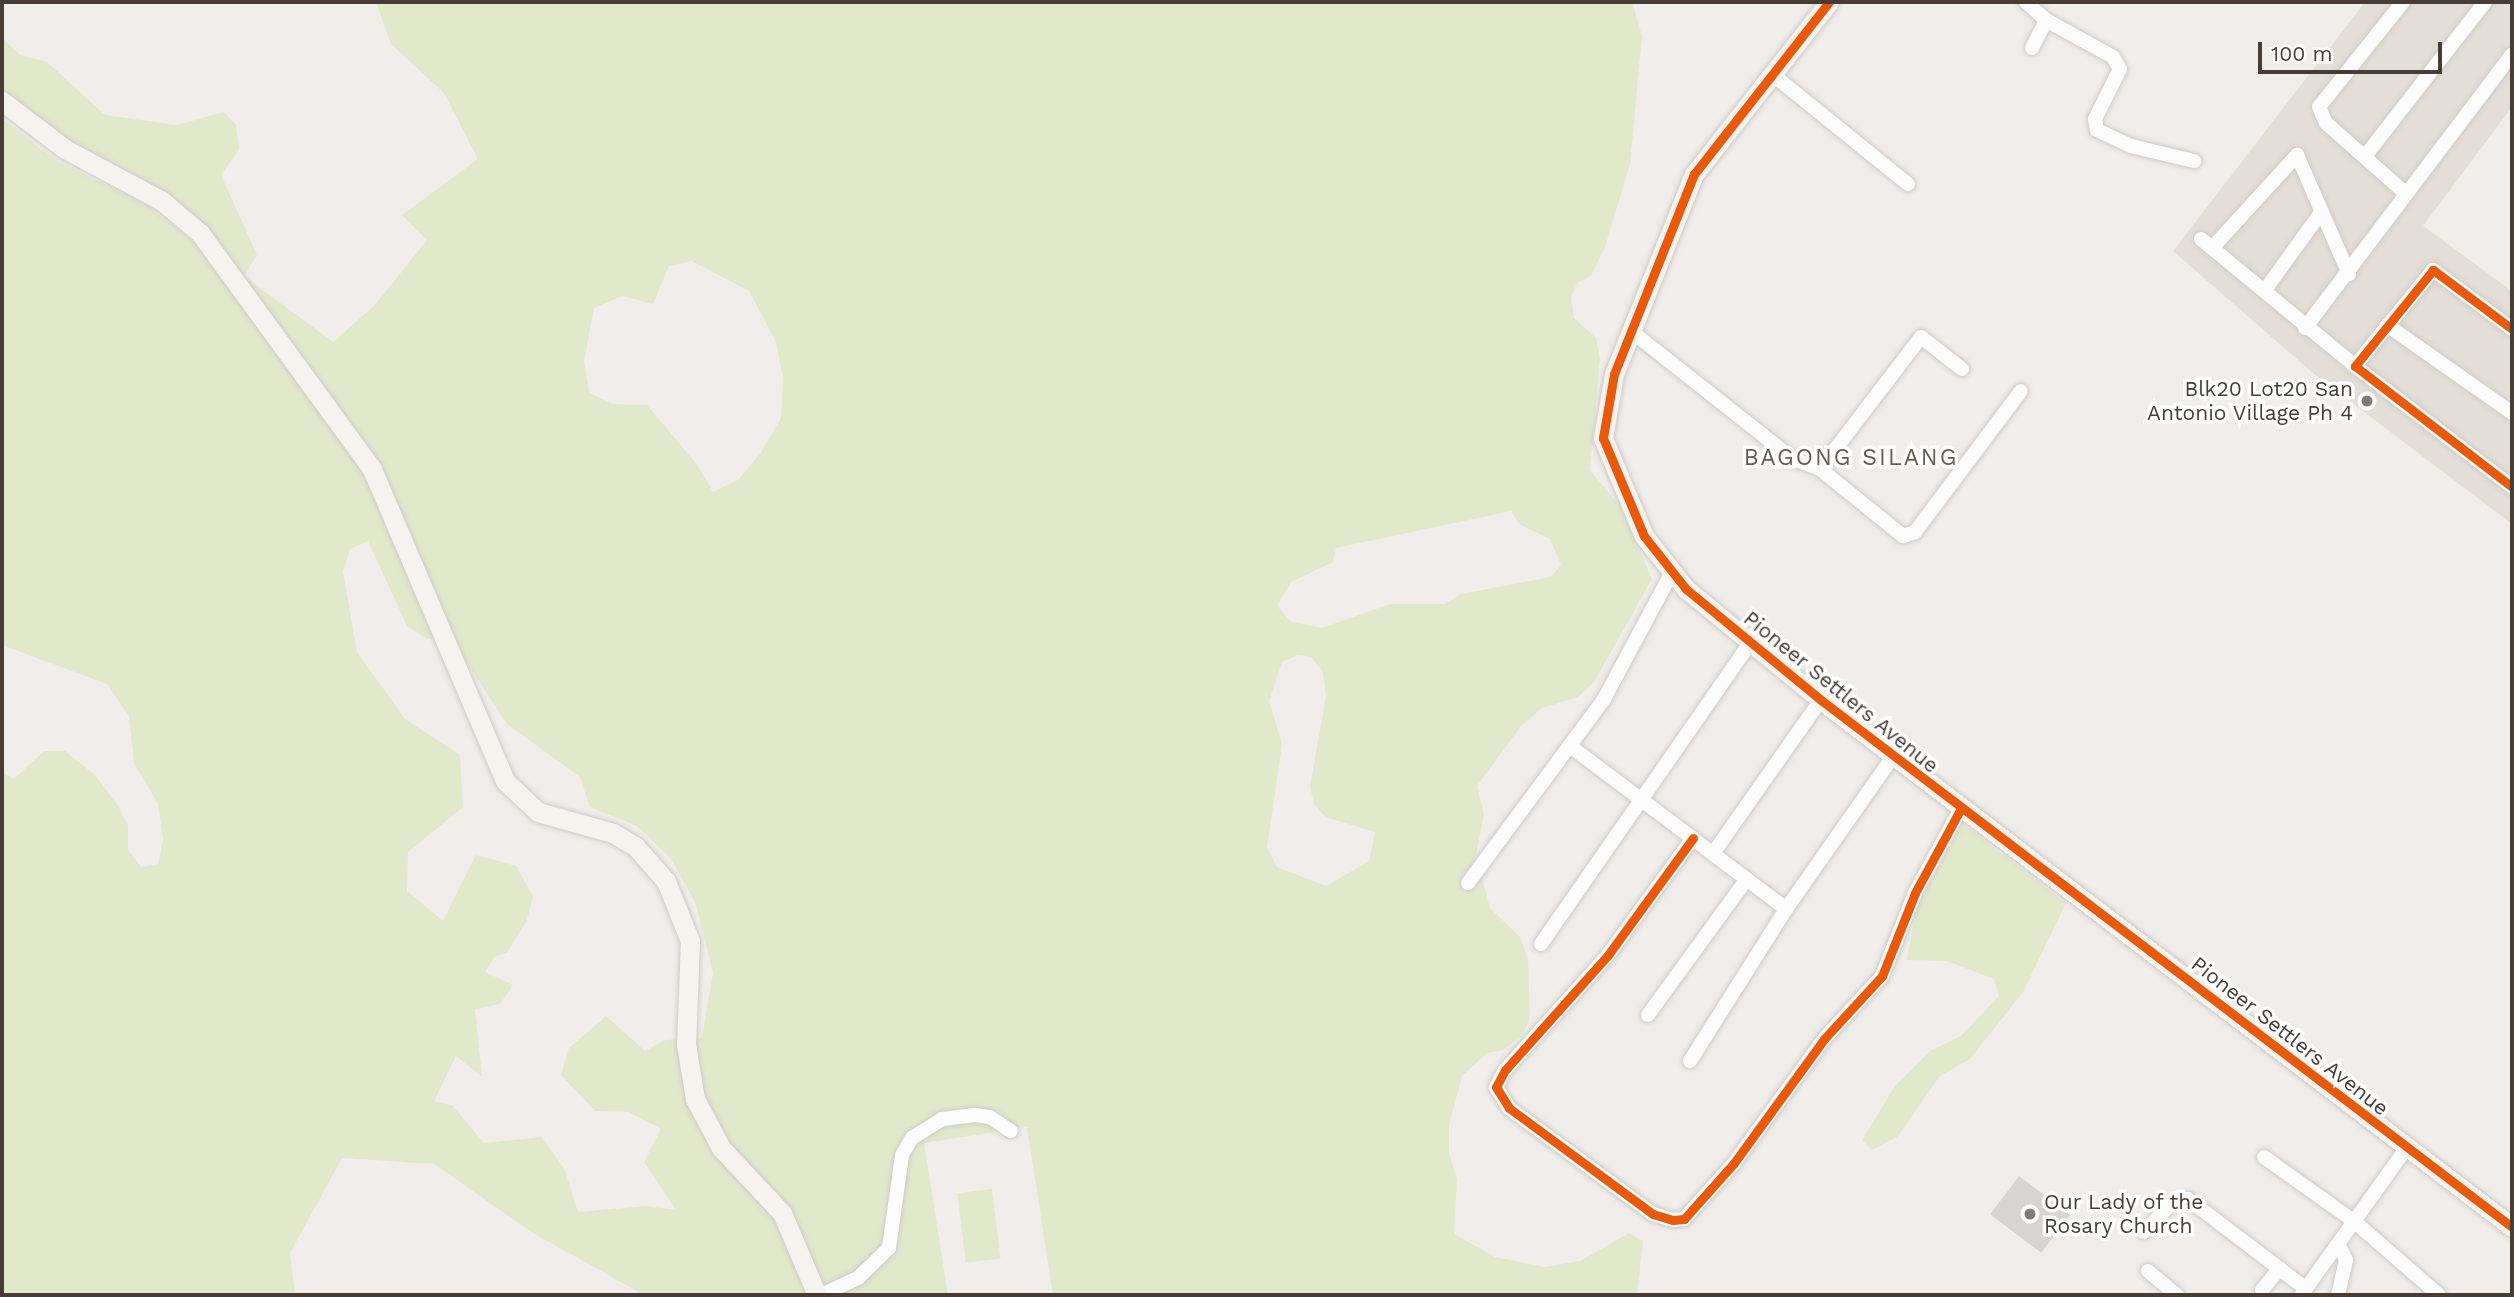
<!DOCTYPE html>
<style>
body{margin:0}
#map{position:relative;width:2514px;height:1297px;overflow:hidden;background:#f0edea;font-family:"Work Sans",sans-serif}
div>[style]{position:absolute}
.residential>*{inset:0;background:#e3ded7}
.green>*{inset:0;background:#e2e9cb;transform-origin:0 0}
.building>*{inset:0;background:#d8d4d1;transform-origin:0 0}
.roads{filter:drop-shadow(0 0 2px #cecbc7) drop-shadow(0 0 2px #cecbc7)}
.street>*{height:14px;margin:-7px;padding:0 7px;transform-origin:7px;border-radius:7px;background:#fdfcfc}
.secondary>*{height:19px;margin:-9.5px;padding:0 9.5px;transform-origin:9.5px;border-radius:9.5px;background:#f6f3ef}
.cycleway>*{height:9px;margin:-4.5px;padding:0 4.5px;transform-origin:4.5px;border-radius:4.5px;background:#e8590c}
.dots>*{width:19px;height:19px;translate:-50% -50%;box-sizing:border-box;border:4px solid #fff;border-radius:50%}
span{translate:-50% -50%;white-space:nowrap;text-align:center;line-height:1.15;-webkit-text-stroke:7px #fff;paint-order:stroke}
.poi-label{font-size:21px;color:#453d36}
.right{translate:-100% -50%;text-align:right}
.left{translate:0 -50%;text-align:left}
.street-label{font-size:21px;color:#453d36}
.neighbourhood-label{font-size:23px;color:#68594e;letter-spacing:2px}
.frame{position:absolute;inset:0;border:4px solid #453d36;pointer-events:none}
.scale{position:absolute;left:2258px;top:42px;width:184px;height:32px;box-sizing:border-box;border:4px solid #453d36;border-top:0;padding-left:9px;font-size:21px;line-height:24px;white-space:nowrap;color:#453d36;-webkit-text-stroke:5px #fff;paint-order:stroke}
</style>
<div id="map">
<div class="residential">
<div style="clip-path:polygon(2365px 2px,2512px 2px,2512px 107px,2423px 226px,2512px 291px,2512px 524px,2314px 374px,2173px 251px)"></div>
</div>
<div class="green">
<div style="clip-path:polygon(evenodd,376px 2px,1632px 2px,1642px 36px,1630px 164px,1605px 247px,1591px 276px,1577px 283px,1571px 298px,1574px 318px,1596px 338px,1600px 359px,1590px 470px,1620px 506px,1652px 579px,1594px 682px,1578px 697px,1542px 708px,1521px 726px,1477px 786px,1484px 814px,1476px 856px,1490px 908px,1520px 937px,1528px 959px,1530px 1019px,1522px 1035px,1504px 1050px,1487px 1053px,1462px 1076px,1449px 1125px,1449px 1153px,1457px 1179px,1454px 1234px,1495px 1257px,1545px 1267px,1580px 1261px,1629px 1233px,1643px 1241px,1637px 1295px,1053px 1295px,1027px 1127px,924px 1143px,948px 1295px,644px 1295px,533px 1233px,434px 1164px,342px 1158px,290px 1253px,295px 1295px,2px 1295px,2px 772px,14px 779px,44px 751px,65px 751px,95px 775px,117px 804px,128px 826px,128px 850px,141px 867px,158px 864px,163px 839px,158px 804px,134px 763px,129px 716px,107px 684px,2px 645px,2px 119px,57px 161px,147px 205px,196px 244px,200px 225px,151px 184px,85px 152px,17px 106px,2px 86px,2px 38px,20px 55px,47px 62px,105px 115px,177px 125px,224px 112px,236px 125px,239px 149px,221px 175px,257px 255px,244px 276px,333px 342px,374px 306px,427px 240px,402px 215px,478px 159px,444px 93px,391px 44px,376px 2px,692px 261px,749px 291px,776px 342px,783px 379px,781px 418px,760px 454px,738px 480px,713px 492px,698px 466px,647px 405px,613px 404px,589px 393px,584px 361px,594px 308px,622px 296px,653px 304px,669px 266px,692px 261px,376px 2px,1511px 511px,1519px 524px,1550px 539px,1561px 565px,1551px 577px,1461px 594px,1445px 604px,1390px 604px,1322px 628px,1290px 621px,1277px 606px,1291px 582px,1333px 562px,1336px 548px,1511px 511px,376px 2px,368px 541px,407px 626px,426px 638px,454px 643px,507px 724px,580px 777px,590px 807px,637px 826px,671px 859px,695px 902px,713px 973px,702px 1038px,665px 1040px,645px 1051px,606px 1016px,569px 1048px,561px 1075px,595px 1111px,629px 1112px,661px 1129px,644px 1162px,676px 1210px,646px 1206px,578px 1212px,565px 1170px,542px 1137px,484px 1143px,452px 1105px,434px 1101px,456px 1056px,482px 1077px,475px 1009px,500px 1004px,513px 985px,485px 972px,495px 956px,507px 953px,527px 920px,533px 896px,516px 866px,476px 855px,443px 921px,407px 891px,408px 852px,463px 807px,460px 755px,405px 719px,357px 652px,343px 572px,350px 549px,368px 541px,376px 2px,1298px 655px,1311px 657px,1323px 672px,1326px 696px,1310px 787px,1314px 804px,1325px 817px,1375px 832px,1369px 861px,1326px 886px,1277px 867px,1267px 848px,1282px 744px,1269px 701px,1282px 662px,1298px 655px)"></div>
<div style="clip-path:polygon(1963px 824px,2066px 903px,2023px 992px,1970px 1059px,1940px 1076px,1897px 1137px,1872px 1150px,1862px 1140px,1895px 1086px,1930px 1051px,1961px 1036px,1999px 996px,1994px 979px,1947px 961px,1907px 960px,1917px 906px)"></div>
<div style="left:992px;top:1189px;width:70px;height:35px;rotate:83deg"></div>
</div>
<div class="building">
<div style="left:2019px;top:1176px;width:64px;height:48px;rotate:37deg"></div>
</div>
<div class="roads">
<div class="street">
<div style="left:2026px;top:2px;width:27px;rotate:42deg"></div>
<div style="left:2403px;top:2px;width:134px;rotate:128.7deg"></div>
<div style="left:2319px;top:107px;width:17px;rotate:66deg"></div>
<div style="left:2326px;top:123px;width:106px;rotate:41.5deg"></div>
<div style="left:2032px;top:48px;width:31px;rotate:-63deg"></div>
<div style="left:2046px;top:20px;width:77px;rotate:28.9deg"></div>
<div style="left:2113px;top:57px;width:14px;rotate:60deg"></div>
<div style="left:2120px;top:69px;width:56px;rotate:116.6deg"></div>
<div style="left:2095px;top:119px;width:11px;rotate:80deg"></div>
<div style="left:2097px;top:130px;width:38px;rotate:25deg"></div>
<div style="left:2131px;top:146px;width:65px;rotate:13.4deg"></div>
<div style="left:1772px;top:74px;width:175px;rotate:39deg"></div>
<div style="left:2366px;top:155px;width:194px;rotate:-52.1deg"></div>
<div style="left:2201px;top:239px;width:200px;rotate:39.5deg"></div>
<div style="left:2213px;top:247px;width:125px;rotate:-47.6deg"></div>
<div style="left:2297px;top:155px;width:130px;rotate:66.4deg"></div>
<div style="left:2265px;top:290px;width:97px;rotate:-54.2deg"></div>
<div style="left:2387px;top:325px;width:153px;rotate:35.1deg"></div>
<div style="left:2305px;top:328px;width:343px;rotate:-52.9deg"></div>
<div style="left:2512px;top:329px;width:99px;rotate:-143.2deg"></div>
<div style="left:2433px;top:270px;width:124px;rotate:129.1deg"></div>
<div style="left:2355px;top:366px;width:198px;rotate:37.6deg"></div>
<div style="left:1631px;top:331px;width:206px;rotate:38.3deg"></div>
<div style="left:1793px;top:459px;width:29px;rotate:20deg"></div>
<div style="left:1820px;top:469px;width:107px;rotate:38.9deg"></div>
<div style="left:1903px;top:536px;width:13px;rotate:-18deg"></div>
<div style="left:1915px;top:532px;width:176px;rotate:-53.1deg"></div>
<div style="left:1820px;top:469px;width:166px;rotate:-52.6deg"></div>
<div style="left:1921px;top:337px;width:52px;rotate:38deg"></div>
<div style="left:1570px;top:746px;width:271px;rotate:37deg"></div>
<div style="left:1693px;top:838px;width:145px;rotate:126deg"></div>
<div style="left:1608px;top:955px;width:154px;rotate:131.8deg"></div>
<div style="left:1505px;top:1070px;width:19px;rotate:118deg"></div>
<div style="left:1496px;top:1087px;width:25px;rotate:58deg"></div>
<div style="left:1509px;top:1108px;width:179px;rotate:36.4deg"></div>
<div style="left:1653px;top:1214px;width:21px;rotate:17deg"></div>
<div style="left:1673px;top:1220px;width:11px;rotate:-5deg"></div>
<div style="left:1684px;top:1219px;width:75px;rotate:-48.2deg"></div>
<div style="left:1734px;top:1163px;width:153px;rotate:-54deg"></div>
<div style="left:1824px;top:1039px;width:86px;rotate:-47.4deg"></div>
<div style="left:1882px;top:976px;width:89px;rotate:-68.3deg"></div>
<div style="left:1915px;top:893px;width:94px;rotate:-61.5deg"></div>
<div style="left:1714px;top:852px;width:186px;rotate:-54.9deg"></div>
<div style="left:1468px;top:883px;width:229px;rotate:-53.5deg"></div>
<div style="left:1604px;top:699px;width:142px;rotate:-61.8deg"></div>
<div style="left:1541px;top:944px;width:368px;rotate:-55.2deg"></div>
<div style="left:1648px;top:1015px;width:167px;rotate:-54deg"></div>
<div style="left:1690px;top:1061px;width:180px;rotate:-57.7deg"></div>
<div style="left:1786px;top:909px;width:186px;rotate:-54.9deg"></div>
<div style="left:2264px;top:1157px;width:112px;rotate:35.5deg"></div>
<div style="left:2355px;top:1222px;width:111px;rotate:41deg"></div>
<div style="left:2144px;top:1232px;width:42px;rotate:-46deg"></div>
<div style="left:2173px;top:1202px;width:15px;rotate:-11deg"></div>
<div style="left:2188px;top:1199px;width:148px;rotate:37.3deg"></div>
<div style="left:2148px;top:1271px;width:38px;rotate:40deg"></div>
<div style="left:2262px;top:1290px;width:28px;rotate:-51deg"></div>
<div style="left:2302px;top:1294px;width:178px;rotate:-54.4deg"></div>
<div style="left:821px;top:1295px;width:41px;rotate:-24.7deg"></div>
<div style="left:858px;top:1278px;width:43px;rotate:-44.1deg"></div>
<div style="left:889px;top:1248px;width:94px;rotate:-82deg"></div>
<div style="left:902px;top:1155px;width:20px;rotate:-60deg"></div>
<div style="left:912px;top:1138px;width:36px;rotate:-32deg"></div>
<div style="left:942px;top:1119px;width:33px;rotate:-7deg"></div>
<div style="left:975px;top:1115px;width:15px;rotate:8deg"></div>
<div style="left:990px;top:1117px;width:25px;rotate:34deg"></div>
<div style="left:2338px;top:1295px;width:36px;rotate:-77deg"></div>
<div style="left:2346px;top:1260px;width:17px;rotate:-115deg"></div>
</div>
<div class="secondary">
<div style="left:1829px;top:2px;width:219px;rotate:128.1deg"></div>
<div style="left:1694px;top:174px;width:215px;rotate:111.8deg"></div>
<div style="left:1614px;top:374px;width:65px;rotate:99.8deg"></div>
<div style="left:1603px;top:438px;width:106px;rotate:67.3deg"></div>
<div style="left:1644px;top:536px;width:68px;rotate:51.6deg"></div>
<div style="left:1686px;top:589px;width:175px;rotate:39.4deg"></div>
<div style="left:1821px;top:700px;width:869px;rotate:37.33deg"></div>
<div style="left:2px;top:101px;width:79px;rotate:37.3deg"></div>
<div style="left:65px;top:149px;width:110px;rotate:28.2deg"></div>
<div style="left:162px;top:201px;width:50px;rotate:40.1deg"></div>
<div style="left:200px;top:233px;width:292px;rotate:53.9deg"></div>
<div style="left:372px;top:469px;width:339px;rotate:66.9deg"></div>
<div style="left:505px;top:781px;width:45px;rotate:43.2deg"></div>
<div style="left:538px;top:812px;width:78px;rotate:15.6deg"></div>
<div style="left:613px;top:833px;width:26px;rotate:31deg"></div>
<div style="left:635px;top:846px;width:47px;rotate:48.5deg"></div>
<div style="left:666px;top:881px;width:65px;rotate:68.2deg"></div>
<div style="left:690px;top:941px;width:103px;rotate:92.2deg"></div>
<div style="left:686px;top:1044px;width:56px;rotate:80.7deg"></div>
<div style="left:695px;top:1099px;width:55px;rotate:62deg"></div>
<div style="left:721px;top:1148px;width:89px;rotate:46.8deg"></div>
<div style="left:782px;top:1213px;width:89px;rotate:66.9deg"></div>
</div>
</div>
<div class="cycleway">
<div style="left:1829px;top:2px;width:219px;rotate:128.1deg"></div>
<div style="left:1694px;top:174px;width:215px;rotate:111.8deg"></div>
<div style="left:1614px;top:374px;width:65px;rotate:99.8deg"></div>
<div style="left:1603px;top:438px;width:106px;rotate:67.3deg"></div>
<div style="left:1644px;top:536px;width:68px;rotate:51.6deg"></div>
<div style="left:1686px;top:589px;width:175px;rotate:39.4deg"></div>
<div style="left:1821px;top:700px;width:869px;rotate:37.33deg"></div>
<div style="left:2512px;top:329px;width:99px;rotate:-143.2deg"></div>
<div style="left:2433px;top:270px;width:124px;rotate:129.1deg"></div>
<div style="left:2355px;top:366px;width:198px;rotate:37.6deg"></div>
<div style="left:1693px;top:838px;width:145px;rotate:126deg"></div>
<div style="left:1608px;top:955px;width:154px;rotate:131.8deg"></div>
<div style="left:1505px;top:1070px;width:19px;rotate:118deg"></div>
<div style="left:1496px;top:1087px;width:25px;rotate:58deg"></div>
<div style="left:1509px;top:1108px;width:179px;rotate:36.4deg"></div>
<div style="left:1653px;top:1214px;width:21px;rotate:17deg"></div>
<div style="left:1673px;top:1220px;width:11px;rotate:-5deg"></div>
<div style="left:1684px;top:1219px;width:75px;rotate:-48.2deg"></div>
<div style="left:1734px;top:1163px;width:153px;rotate:-54deg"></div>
<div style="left:1824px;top:1039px;width:86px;rotate:-47.4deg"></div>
<div style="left:1882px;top:976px;width:89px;rotate:-68.3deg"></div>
<div style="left:1915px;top:893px;width:94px;rotate:-61.5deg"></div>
</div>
<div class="dots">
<div style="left:2367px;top:401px;background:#817b75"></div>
<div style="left:2030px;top:1214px;background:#817b75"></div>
</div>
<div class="poi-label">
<span class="right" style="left:2353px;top:401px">Blk20 Lot20 San<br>Antonio Village Ph 4</span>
<span class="left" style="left:2044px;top:1214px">Our Lady of the<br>Rosary Church</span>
</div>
<div class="street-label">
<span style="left:1841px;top:692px;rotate:39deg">Pioneer Settlers Avenue</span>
<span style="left:2290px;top:1036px;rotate:38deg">Pioneer Settlers Avenue</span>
</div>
<div class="neighbourhood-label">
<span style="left:1851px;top:458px">BAGONG SILANG</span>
</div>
<div class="frame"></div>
<div class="scale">100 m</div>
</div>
